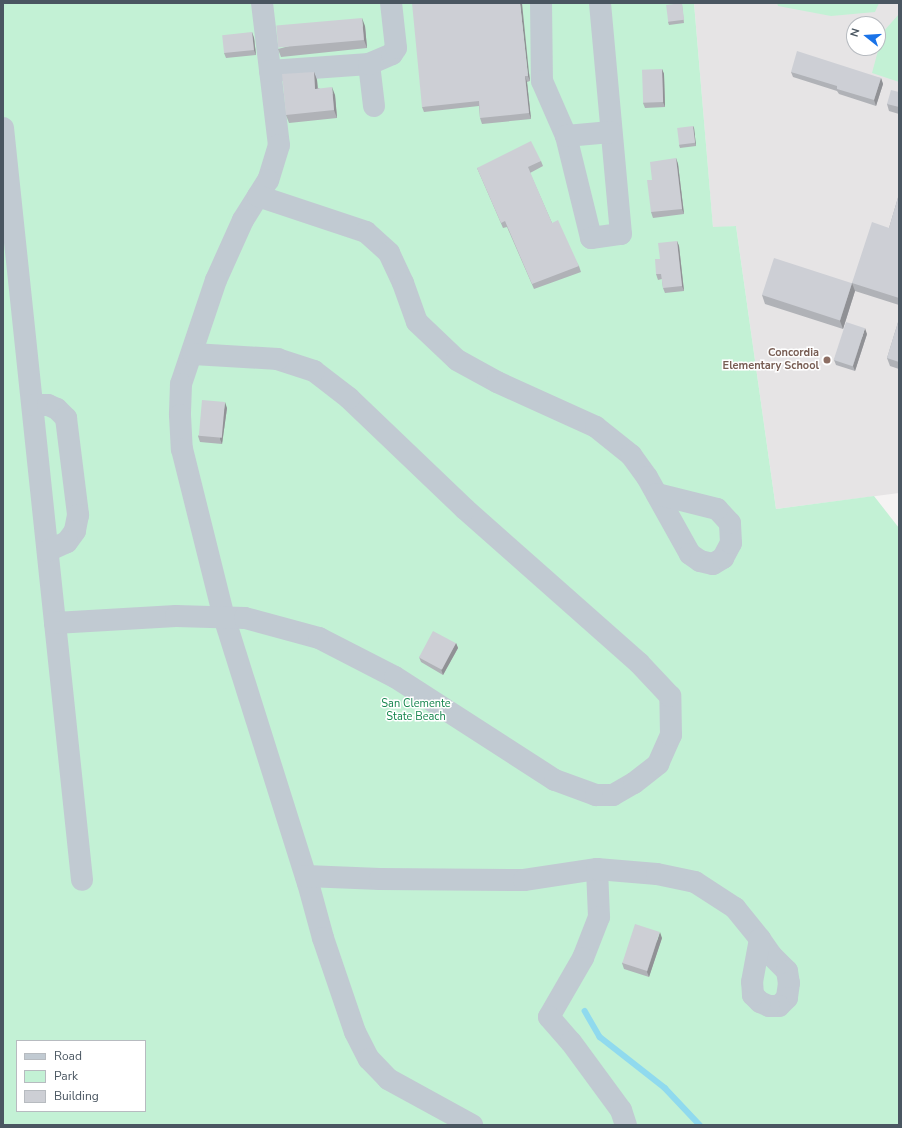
<!DOCTYPE html>
<style>
body{margin:0}
#map{position:relative;width:902px;height:1128px;overflow:hidden;background:#f5f3f3;font-family:"Nunito Sans",sans-serif}
div>[style]{position:absolute}
.education>*{inset:0;background:#e6e4e5}
.green>*{inset:0;background:#c3f1d5}
.stream>*{height:5.5px;margin:-2.75px;padding:0 2.75px;transform-origin:2.75px;border-radius:2.75px;background:#90daee}
.minor>*{height:22px;margin:-11px;padding:0 11px;transform-origin:11px;border-radius:11px;background:#c1cad2}
.wall>*{inset:0;background:#b0b2b7}
.shaded-wall>*{inset:0;background:#909195}
.building>*{inset:0;background:#cdcfd5;transform-origin:0 0}
.dots>*{width:11px;height:11px;translate:-50% -50%;box-sizing:border-box;border:2px solid #fff;border-radius:50%}
span{translate:-50% -50%;white-space:nowrap;text-align:center;line-height:1.15;-webkit-text-stroke:3px #fff;paint-order:stroke}
.education-label{font-size:11px;color:#785e54;font-weight:700}
.right{translate:-100% -50%;text-align:right}
.park-label{font-size:11px;color:#17864f}
.frame{position:absolute;inset:0;border:4px solid #4a5661;pointer-events:none}
.legend{position:absolute;left:16px;top:1040px;width:130px;height:72px;box-sizing:border-box;background:#fff;border:1px solid #b7bbc0;margin:0;padding:5px 7px;list-style:none;font-size:12px;color:#4a5661}
.legend li{display:flex;align-items:center;gap:8px;height:20px}
.legend b{width:20px;border:1px solid #b7bbc0}
.north{position:absolute;left:846px;top:16px;width:40px;height:40px;box-sizing:border-box;background:#fff;border:1px solid #b7bbc0;border-radius:50%;rotate:287deg;font-size:11px;font-weight:700;line-height:16px;text-align:center;color:#4a5661}
.north::after{content:'';display:block;margin:auto;width:14px;height:18px;background:#1a73e8;clip-path:polygon(50% 0,100% 100%,50% 72%,0 100%)}
</style>
<div id="map">
<div class="education">
<div style="clip-path:polygon(evenodd,694px 3px,899px 3px,899px 493px,776px 509px,736px 226px,713px 228px,694px 3px,854px 24px,878px 24px,878px 48px,854px 48px,854px 24px)"></div>
</div>
<div class="green">
<div style="clip-path:polygon(evenodd,3px 3px,694px 3px,713px 227px,736px 226px,776px 509px,874px 496px,899px 528px,899px 1125px,3px 1125px,3px 3px,17px 1041px,145px 1041px,145px 1111px,17px 1111px,17px 1041px)"></div>
<div style="clip-path:polygon(777px 3px,879px 3px,875px 12px,831px 16px,778px 6px)"></div>
<div style="clip-path:polygon(899px 14px,899px 82px,872px 73px,883px 32px)"></div>
</div>
<div class="stream">
<div style="left:585px;top:1011px;width:30px;rotate:60deg"></div>
<div style="left:600px;top:1037px;width:83px;rotate:38.1deg"></div>
<div style="left:665px;top:1088px;width:51px;rotate:46.6deg"></div>
</div>
<div class="minor">
<div style="left:262px;top:3px;width:143px;rotate:83.2deg"></div>
<div style="left:279px;top:145px;width:37px;rotate:107deg"></div>
<div style="left:268px;top:180px;width:47px;rotate:122deg"></div>
<div style="left:243px;top:220px;width:66px;rotate:114.2deg"></div>
<div style="left:216px;top:280px;width:110px;rotate:108.6deg"></div>
<div style="left:181px;top:384px;width:31px;rotate:92deg"></div>
<div style="left:180px;top:415px;width:34px;rotate:87deg"></div>
<div style="left:182px;top:449px;width:173px;rotate:76deg"></div>
<div style="left:224px;top:617px;width:279px;rotate:72.5deg"></div>
<div style="left:308px;top:883px;width:57px;rotate:74.7deg"></div>
<div style="left:323px;top:938px;width:99px;rotate:71.2deg"></div>
<div style="left:355px;top:1032px;width:30px;rotate:63deg"></div>
<div style="left:369px;top:1059px;width:28px;rotate:46deg"></div>
<div style="left:388px;top:1079px;width:96px;rotate:28.7deg"></div>
<div style="left:541px;top:3px;width:78px;rotate:89.3deg"></div>
<div style="left:542px;top:81px;width:60px;rotate:66.4deg"></div>
<div style="left:566px;top:136px;width:105px;rotate:76.2deg"></div>
<div style="left:591px;top:238px;width:30px;rotate:-8deg"></div>
<div style="left:621px;top:234px;width:232px;rotate:-95.2deg"></div>
<div style="left:270px;top:71px;width:99px;rotate:-4deg"></div>
<div style="left:374px;top:106px;width:42px;rotate:-96.8deg"></div>
<div style="left:369px;top:64px;width:25px;rotate:-23deg"></div>
<div style="left:392px;top:54px;width:7px;rotate:-56deg"></div>
<div style="left:396px;top:48px;width:45px;rotate:-96.3deg"></div>
<div style="left:3px;top:128px;width:756px;rotate:84deg"></div>
<div style="left:566px;top:136px;width:45px;rotate:-5.1deg"></div>
<div style="left:258px;top:196px;width:114px;rotate:18.4deg"></div>
<div style="left:366px;top:232px;width:31px;rotate:42deg"></div>
<div style="left:389px;top:253px;width:33px;rotate:65deg"></div>
<div style="left:403px;top:283px;width:41px;rotate:70.3deg"></div>
<div style="left:417px;top:322px;width:55px;rotate:43.5deg"></div>
<div style="left:457px;top:360px;width:46px;rotate:28.8deg"></div>
<div style="left:497px;top:382px;width:109px;rotate:24.4deg"></div>
<div style="left:596px;top:427px;width:45px;rotate:38.7deg"></div>
<div style="left:631px;top:455px;width:27px;rotate:54deg"></div>
<div style="left:647px;top:477px;width:88px;rotate:60.8deg"></div>
<div style="left:690px;top:554px;width:12px;rotate:35deg"></div>
<div style="left:700px;top:561px;width:13px;rotate:13deg"></div>
<div style="left:713px;top:564px;width:12px;rotate:-31deg"></div>
<div style="left:723px;top:558px;width:17px;rotate:-62deg"></div>
<div style="left:731px;top:543px;width:20px;rotate:-93deg"></div>
<div style="left:730px;top:523px;width:19px;rotate:-133deg"></div>
<div style="left:717px;top:509px;width:62px;rotate:-166deg"></div>
<div style="left:33px;top:405px;width:15px"></div>
<div style="left:48px;top:405px;width:10px;rotate:24deg"></div>
<div style="left:57px;top:409px;width:13px;rotate:45deg"></div>
<div style="left:66px;top:418px;width:98px;rotate:82.9deg"></div>
<div style="left:78px;top:515px;width:16px;rotate:101deg"></div>
<div style="left:75px;top:531px;width:14px;rotate:126deg"></div>
<div style="left:67px;top:542px;width:21px;rotate:155deg"></div>
<div style="left:55px;top:623px;width:121px;rotate:-3.3deg"></div>
<div style="left:176px;top:616px;width:69px;rotate:1.7deg"></div>
<div style="left:245px;top:618px;width:77px;rotate:15.1deg"></div>
<div style="left:319px;top:638px;width:85px;rotate:27.2deg"></div>
<div style="left:395px;top:677px;width:190px;rotate:32.8deg"></div>
<div style="left:555px;top:780px;width:44px;rotate:20.1deg"></div>
<div style="left:596px;top:795px;width:17px"></div>
<div style="left:613px;top:795px;width:24px;rotate:-30deg"></div>
<div style="left:634px;top:783px;width:31px;rotate:-38deg"></div>
<div style="left:658px;top:764px;width:32px;rotate:-66deg"></div>
<div style="left:671px;top:735px;width:39px;rotate:-91deg"></div>
<div style="left:670px;top:696px;width:45px;rotate:-133.2deg"></div>
<div style="left:639px;top:663px;width:232px;rotate:-138.5deg"></div>
<div style="left:465px;top:509px;width:161px;rotate:-136.3deg"></div>
<div style="left:349px;top:398px;width:44px;rotate:-142.4deg"></div>
<div style="left:314px;top:371px;width:38px;rotate:-162deg"></div>
<div style="left:278px;top:359px;width:85px;rotate:-176.6deg"></div>
<div style="left:597px;top:869px;width:48px;rotate:87.6deg"></div>
<div style="left:599px;top:917px;width:44px;rotate:111.3deg"></div>
<div style="left:583px;top:958px;width:68px;rotate:120deg"></div>
<div style="left:549px;top:1017px;width:33px;rotate:49deg"></div>
<div style="left:571px;top:1042px;width:84px;rotate:53.7deg"></div>
<div style="left:621px;top:1110px;width:16px;rotate:72deg"></div>
<div style="left:306px;top:876px;width:74px;rotate:2.3deg"></div>
<div style="left:380px;top:879px;width:144px;rotate:0.4deg"></div>
<div style="left:524px;top:880px;width:74px;rotate:-8.6deg"></div>
<div style="left:597px;top:869px;width:60px;rotate:4.8deg"></div>
<div style="left:657px;top:874px;width:39px;rotate:12deg"></div>
<div style="left:695px;top:882px;width:48px;rotate:33deg"></div>
<div style="left:735px;top:908px;width:40px;rotate:51deg"></div>
<div style="left:760px;top:939px;width:21px;rotate:55deg"></div>
<div style="left:772px;top:956px;width:21px;rotate:45deg"></div>
<div style="left:787px;top:971px;width:12px;rotate:81deg"></div>
<div style="left:789px;top:983px;width:15px;rotate:98deg"></div>
<div style="left:787px;top:998px;width:11px;rotate:135deg"></div>
<div style="left:779px;top:1006px;width:10px;rotate:180deg"></div>
<div style="left:769px;top:1006px;width:10px;rotate:-156deg"></div>
<div style="left:760px;top:1002px;width:10px;rotate:-135deg"></div>
<div style="left:753px;top:995px;width:13px;rotate:-94deg"></div>
<div style="left:752px;top:982px;width:44px;rotate:-79.5deg"></div>
</div>
<div class="wall">
<div style="clip-path:polygon(682px 5px,684px 23px,669px 25px,668px 22px)"></div>
<div style="clip-path:polygon(365px 26px,367px 48px,281px 57px,278px 49px)"></div>
<div style="clip-path:polygon(252px 32px,254px 38px,256px 55px,226px 58px,224px 53px)"></div>
<div style="clip-path:polygon(662px 69px,664px 74px,665px 107px,645px 108px,643px 103px)"></div>
<div style="clip-path:polygon(314px 72px,317px 80px,318px 88px,335px 95px,337px 118px,289px 123px,286px 115px)"></div>
<div style="clip-path:polygon(791px 72px,881px 78px,883px 84px,876px 106px,839px 94px,837px 91px,793px 77px)"></div>
<div style="clip-path:polygon(529px 73px,530px 81px,527px 82px,531px 119px,482px 124px,480px 118px,479px 106px,424px 112px,422px 107px)"></div>
<div style="clip-path:polygon(899px 92px,899px 114px,889px 111px,887px 104px)"></div>
<div style="clip-path:polygon(693px 126px,694px 128px,696px 146px,680px 148px,679px 145px)"></div>
<div style="clip-path:polygon(676px 158px,678px 164px,684px 214px,653px 218px,651px 212px,652px 180px)"></div>
<div style="clip-path:polygon(541px 161px,543px 166px,530px 173px,552px 223px,579px 266px,581px 272px,534px 289px,507px 227px,503px 228px,477px 168px)"></div>
<div style="clip-path:polygon(899px 194px,899px 305px,855px 291px,843px 329px,765px 304px,762px 295px,852px 283px,889px 228px)"></div>
<div style="clip-path:polygon(677px 241px,679px 246px,684px 291px,665px 293px,663px 288px,662px 279px,658px 280px,656px 274px)"></div>
<div style="clip-path:polygon(899px 319px,899px 369px,890px 366px,887px 358px)"></div>
<div style="clip-path:polygon(867px 334px,855px 371px,836px 365px,834px 360px)"></div>
<div style="clip-path:polygon(227px 408px,222px 444px,200px 442px,198px 436px)"></div>
<div style="clip-path:polygon(456px 643px,458px 648px,443px 675px,421px 662px,419px 657px)"></div>
<div style="clip-path:polygon(662px 938px,649px 977px,624px 969px,622px 963px)"></div>
</div>
<div class="shaded-wall">
<div style="clip-path:polygon(520px 3px,522px 3px,529px 73px,530px 81px,528px 76px)"></div>
<div style="clip-path:polygon(362px 18px,365px 26px,367px 48px,364px 40px)"></div>
<div style="clip-path:polygon(252px 32px,254px 38px,256px 55px,254px 50px)"></div>
<div style="clip-path:polygon(662px 69px,664px 74px,665px 107px,663px 102px)"></div>
<div style="clip-path:polygon(314px 72px,317px 80px,318px 97px,315px 89px)"></div>
<div style="clip-path:polygon(525px 76px,527px 82px,531px 119px,529px 113px)"></div>
<div style="clip-path:polygon(881px 78px,883px 84px,876px 106px,874px 100px)"></div>
<div style="clip-path:polygon(332px 87px,335px 95px,337px 118px,334px 110px)"></div>
<div style="clip-path:polygon(693px 126px,694px 128px,696px 146px,695px 143px)"></div>
<div style="clip-path:polygon(676px 158px,678px 164px,684px 214px,682px 209px)"></div>
<div style="clip-path:polygon(677px 241px,679px 246px,684px 291px,682px 286px)"></div>
<div style="clip-path:polygon(852px 283px,855px 291px,843px 329px,840px 321px)"></div>
<div style="clip-path:polygon(865px 328px,867px 334px,855px 371px,853px 366px)"></div>
<div style="clip-path:polygon(225px 402px,227px 408px,222px 444px,220px 439px)"></div>
<div style="clip-path:polygon(456px 643px,458px 648px,443px 675px,441px 669px)"></div>
<div style="clip-path:polygon(660px 932px,662px 938px,649px 977px,647px 972px)"></div>
</div>
<div class="building">
<div style="clip-path:polygon(412px 3px,520px 3px,527px 67px,528px 76px,525px 76px,529px 113px,480px 118px,479px 101px,422px 107px)"></div>
<div style="left:682px;top:3px;width:17px;height:16px;rotate:83deg"></div>
<div style="left:362px;top:18px;width:22px;height:86px;rotate:85deg"></div>
<div style="left:252px;top:32px;width:18px;height:30px;rotate:84deg"></div>
<div style="clip-path:polygon(797px 51px,881px 78px,874px 100px,837px 89px,837px 86px,791px 72px)"></div>
<div style="left:662px;top:69px;width:33px;height:20px;rotate:88deg"></div>
<div style="clip-path:polygon(314px 72px,315px 89px,332px 87px,334px 110px,286px 115px,282px 74px)"></div>
<div style="clip-path:polygon(891px 90px,899px 92px,899px 107px,887px 104px)"></div>
<div style="left:693px;top:126px;width:17px;height:16px;rotate:83deg"></div>
<div style="clip-path:polygon(531px 141px,541px 161px,528px 167px,552px 223px,558px 220px,579px 266px,532px 284px,505px 221px,501px 223px,477px 168px)"></div>
<div style="clip-path:polygon(676px 158px,682px 209px,651px 212px,647px 180px,652px 180px,650px 162px)"></div>
<div style="clip-path:polygon(899px 194px,899px 298px,852px 283px,872px 222px,889px 228px)"></div>
<div style="clip-path:polygon(677px 241px,682px 286px,663px 288px,661px 274px,656px 274px,655px 259px,660px 259px,658px 243px)"></div>
<div style="left:774px;top:258px;width:82px;height:39px;rotate:18deg"></div>
<div style="clip-path:polygon(899px 319px,899px 362px,887px 358px)"></div>
<div style="left:846px;top:322px;width:20px;height:40px;rotate:18deg"></div>
<div style="left:202px;top:400px;width:23px;height:36px;rotate:5deg"></div>
<div style="left:433px;top:631px;width:26px;height:30px;rotate:28deg"></div>
<div style="left:635px;top:924px;width:26px;height:41px;rotate:18deg"></div>
</div>
<div class="dots">
<div style="left:827px;top:360px;background:#8d6e63"></div>
</div>
<div class="education-label">
<span class="right" style="left:819px;top:360px">Concordia<br>Elementary School</span>
</div>
<div class="park-label">
<span style="left:416px;top:711px">San Clemente<br>State Beach</span>
</div>
<div class="frame"></div>
<ul class="legend">
<li><b style="height:5px;background:#c1cad2"></b>Road</li>
<li><b style="height:11px;background:#c3f1d5"></b>Park</li>
<li><b style="height:11px;background:#cdcfd5"></b>Building</li>
</ul>
<div class="north">N</div>
</div>
